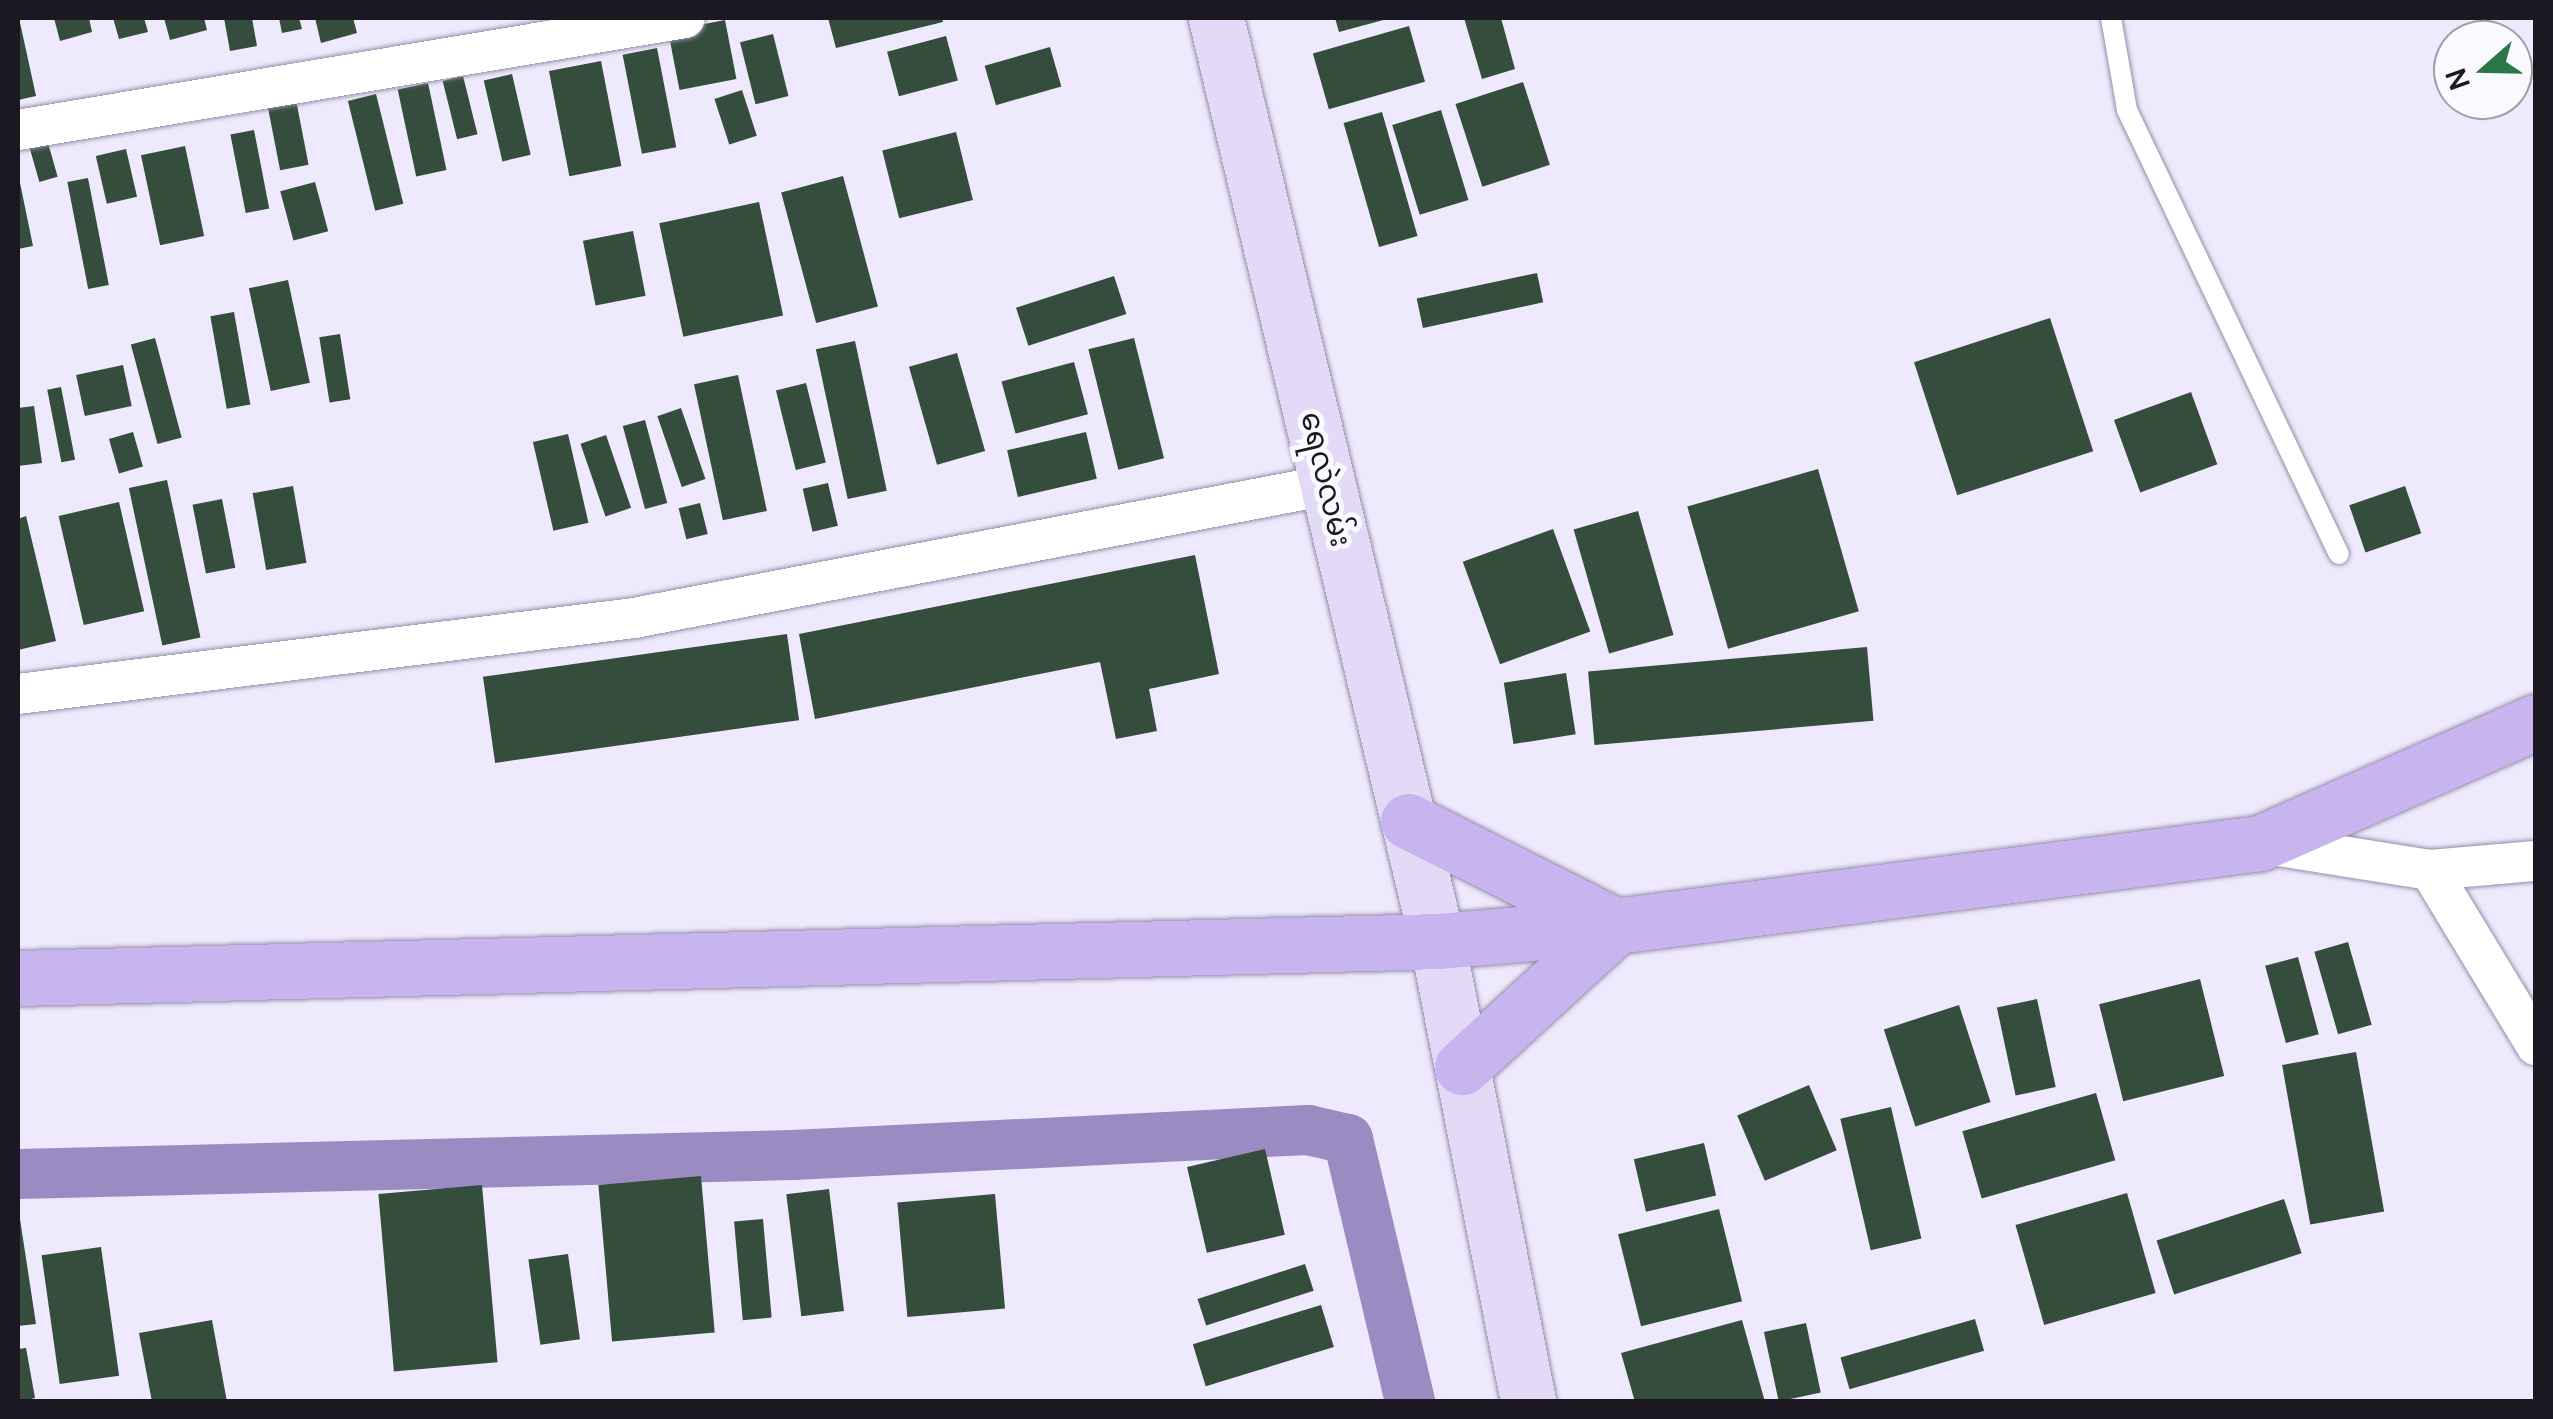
<!DOCTYPE html>
<meta charset="utf-8">
<style>
body{margin:0}
#map{position:relative;width:2553px;height:1419px;overflow:hidden;background:#eee9fc;font-family:Manrope,"Noto Sans Myanmar",sans-serif}
div>[style]{position:absolute}
.canal>*{height:50px;margin:-25px;padding:0 25px;transform-origin:25px;border-radius:25px;background:#9b8bc3}
.building>*{inset:0;background:#354d3c;transform-origin:0 0}
.roads{filter:drop-shadow(0 0 2px #958da9) drop-shadow(0 0 2px #958da9)}
.service>*{height:20px;margin:-10px;padding:0 10px;transform-origin:10px;border-radius:10px;background:#fff}
.minor>*{height:40px;margin:-20px;padding:0 20px;transform-origin:20px;border-radius:20px;background:#fff}
.secondary>*{height:55px;margin:-27.5px;padding:0 27.5px;transform-origin:27.5px;border-radius:27.5px;background:#e3daf7}
.primary>*{height:55px;margin:-27.5px;padding:0 27.5px;transform-origin:27.5px;border-radius:27.5px;background:#c8b4ef}
span{translate:-50% -50%;white-space:nowrap;text-align:center;line-height:1.15;-webkit-text-stroke:10px #faf9ff;paint-order:stroke}
.street-label{font-size:30px;color:#1b1822}
.frame{position:absolute;inset:0;border:20px solid #1b1822;pointer-events:none}
.north{position:absolute;left:2433px;top:20px;width:100px;height:100px;box-sizing:border-box;background:#faf9ff;border:2px solid #a19fa7;border-radius:50%;rotate:250deg;font-size:28px;font-weight:700;line-height:40px;text-align:center;color:#1b1822}
.north::after{content:'';display:block;margin:auto;width:35px;height:45px;background:#2a7848;clip-path:polygon(50% 0,100% 100%,50% 72%,0 100%)}
</style>
<div id="map">
<div class="canal">
<div style="left:18px;top:1174px;width:775px;rotate:-1.4deg"></div>
<div style="left:793px;top:1155px;width:516px;rotate:-2.78deg"></div>
<div style="left:1308px;top:1130px;width:41px;rotate:12.7deg"></div>
<div style="left:1348px;top:1139px;width:270px;rotate:76.7deg"></div>
</div>
<div class="building">
<div style="clip-path:polygon(19px 18px,36px 96px,18px 100px,18px 19px)"></div>
<div style="clip-path:polygon(54px 18px,89px 18px,92px 32px,60px 41px)"></div>
<div style="clip-path:polygon(113px 18px,144px 18px,148px 32px,119px 39px)"></div>
<div style="clip-path:polygon(164px 18px,204px 18px,207px 30px,170px 40px)"></div>
<div style="clip-path:polygon(224px 18px,252px 18px,257px 46px,230px 51px)"></div>
<div style="clip-path:polygon(279px 18px,299px 18px,302px 29px,282px 33px)"></div>
<div style="clip-path:polygon(315px 18px,353px 18px,357px 33px,321px 43px)"></div>
<div style="clip-path:polygon(828px 18px,942px 18px,943px 22px,836px 48px)"></div>
<div style="clip-path:polygon(1335px 18px,1387px 18px,1387px 19px,1339px 32px)"></div>
<div style="clip-path:polygon(1464px 18px,1501px 18px,1515px 69px,1482px 79px)"></div>
<div style="left:725px;top:20px;width:60px;height:58px;rotate:79deg"></div>
<div style="left:1409px;top:26px;width:58px;height:100px;rotate:74deg"></div>
<div style="left:773px;top:34px;width:64px;height:34px;rotate:76deg"></div>
<div style="left:946px;top:36px;width:46px;height:61px;rotate:75deg"></div>
<div style="left:1050px;top:47px;width:41px;height:68px;rotate:74deg"></div>
<div style="left:657px;top:48px;width:101px;height:35px;rotate:79deg"></div>
<div style="left:601px;top:61px;width:107px;height:53px;rotate:79deg"></div>
<div style="left:512px;top:74px;width:83px;height:29px;rotate:77deg"></div>
<div style="left:463px;top:76px;width:60px;height:21px;rotate:76deg"></div>
<div style="left:1523px;top:82px;width:87px;height:71px;rotate:72deg"></div>
<div style="left:428px;top:83px;width:89px;height:31px;rotate:78deg"></div>
<div style="left:742px;top:90px;width:48px;height:29px;rotate:72deg"></div>
<div style="left:376px;top:94px;width:113px;height:29px;rotate:76deg"></div>
<div style="left:296px;top:100px;width:66px;height:29px;rotate:79deg"></div>
<div style="left:1441px;top:110px;width:94px;height:51px;rotate:73deg"></div>
<div style="left:1382px;top:112px;width:129px;height:40px;rotate:74deg"></div>
<div style="left:254px;top:130px;width:80px;height:24px;rotate:79deg"></div>
<div style="left:956px;top:132px;width:70px;height:76px;rotate:76deg"></div>
<div style="left:48px;top:143px;width:35px;height:19px;rotate:74deg"></div>
<div style="left:185px;top:146px;width:92px;height:45px;rotate:78deg"></div>
<div style="left:126px;top:149px;width:49px;height:31px;rotate:77deg"></div>
<div style="left:843px;top:176px;width:135px;height:64px;rotate:75deg"></div>
<div style="clip-path:polygon(19px 178px,33px 246px,18px 249px,18px 179px)"></div>
<div style="left:88px;top:178px;width:109px;height:21px;rotate:79deg"></div>
<div style="left:315px;top:182px;width:51px;height:36px;rotate:75deg"></div>
<div style="left:759px;top:202px;width:116px;height:102px;rotate:78deg"></div>
<div style="left:633px;top:231px;width:66px;height:51px;rotate:79deg"></div>
<div style="left:1537px;top:273px;width:30px;height:123px;rotate:78deg"></div>
<div style="left:1114px;top:276px;width:40px;height:103px;rotate:72deg"></div>
<div style="left:288px;top:280px;width:105px;height:40px;rotate:78deg"></div>
<div style="left:234px;top:312px;width:94px;height:24px;rotate:80deg"></div>
<div style="left:2050px;top:318px;width:140px;height:143px;rotate:72deg"></div>
<div style="left:340px;top:334px;width:66px;height:21px;rotate:81deg"></div>
<div style="left:155px;top:338px;width:103px;height:25px;rotate:75deg"></div>
<div style="left:1134px;top:338px;width:124px;height:47px;rotate:76deg"></div>
<div style="left:855px;top:341px;width:153px;height:40px;rotate:78deg"></div>
<div style="left:957px;top:353px;width:102px;height:50px;rotate:74deg"></div>
<div style="left:1074px;top:362px;width:54px;height:75px;rotate:75deg"></div>
<div style="left:123px;top:365px;width:42px;height:48px;rotate:78deg"></div>
<div style="left:738px;top:375px;width:139px;height:45px;rotate:78deg"></div>
<div style="left:806px;top:383px;width:82px;height:31px;rotate:76deg"></div>
<div style="left:61px;top:387px;width:74px;height:14px;rotate:79deg"></div>
<div style="left:2191px;top:392px;width:77px;height:82px;rotate:70deg"></div>
<div style="clip-path:polygon(34px 406px,42px 463px,18px 466px,18px 408px)"></div>
<div style="left:681px;top:408px;width:75px;height:25px;rotate:71deg"></div>
<div style="left:645px;top:420px;width:86px;height:23px;rotate:75deg"></div>
<div style="left:133px;top:432px;width:36px;height:25px;rotate:74deg"></div>
<div style="left:1086px;top:432px;width:48px;height:81px;rotate:77deg"></div>
<div style="left:568px;top:434px;width:91px;height:36px;rotate:77deg"></div>
<div style="left:606px;top:435px;width:77px;height:27px;rotate:71deg"></div>
<div style="left:1818px;top:469px;width:148px;height:136px;rotate:74deg"></div>
<div style="left:167px;top:480px;width:161px;height:39px;rotate:78deg"></div>
<div style="left:828px;top:483px;width:44px;height:26px;rotate:77deg"></div>
<div style="left:293px;top:486px;width:78px;height:41px;rotate:80deg"></div>
<div style="left:2405px;top:486px;width:50px;height:59px;rotate:71deg"></div>
<div style="left:222px;top:499px;width:70px;height:30px;rotate:79deg"></div>
<div style="left:119px;top:502px;width:112px;height:62px;rotate:77deg"></div>
<div style="left:700px;top:503px;width:32px;height:22px;rotate:76deg"></div>
<div style="left:1638px;top:511px;width:129px;height:67px;rotate:74deg"></div>
<div style="clip-path:polygon(26px 516px,56px 641px,18px 650px,18px 519px)"></div>
<div style="left:1553px;top:529px;width:109px;height:96px;rotate:70deg"></div>
<div style="clip-path:polygon(1195px 555px,1219px 674px,1149px 689px,1157px 731px,1116px 739px,1100px 662px,815px 719px,799px 634px)"></div>
<div style="left:787px;top:634px;width:87px;height:307px;rotate:82deg"></div>
<div style="left:1867px;top:647px;width:74px;height:280px;rotate:85deg"></div>
<div style="left:1566px;top:673px;width:62px;height:63px;rotate:81deg"></div>
<div style="left:2348px;top:942px;width:86px;height:35px;rotate:74deg"></div>
<div style="left:2298px;top:957px;width:80px;height:34px;rotate:75deg"></div>
<div style="left:2200px;top:979px;width:100px;height:104px;rotate:76deg"></div>
<div style="left:2037px;top:999px;width:90px;height:41px;rotate:78deg"></div>
<div style="left:1959px;top:1005px;width:102px;height:79px;rotate:72deg"></div>
<div style="left:2356px;top:1052px;width:162px;height:75px;rotate:80deg"></div>
<div style="left:1809px;top:1085px;width:71px;height:78px;rotate:67deg"></div>
<div style="left:2096px;top:1093px;width:70px;height:139px;rotate:74deg"></div>
<div style="left:1891px;top:1107px;width:135px;height:52px;rotate:77deg"></div>
<div style="left:1704px;top:1143px;width:54px;height:72px;rotate:77deg"></div>
<div style="left:1265px;top:1149px;width:88px;height:80px;rotate:77deg"></div>
<div style="left:701px;top:1176px;width:157px;height:103px;rotate:85deg"></div>
<div style="left:482px;top:1185px;width:178px;height:104px;rotate:85deg"></div>
<div style="left:829px;top:1189px;width:123px;height:43px;rotate:83deg"></div>
<div style="left:2127px;top:1193px;width:104px;height:116px;rotate:74deg"></div>
<div style="left:995px;top:1194px;width:115px;height:98px;rotate:85deg"></div>
<div style="left:2284px;top:1199px;width:57px;height:134px;rotate:72deg"></div>
<div style="clip-path:polygon(18px 1206px,36px 1324px,18px 1326px)"></div>
<div style="left:1719px;top:1209px;width:95px;height:104px;rotate:76deg"></div>
<div style="left:763px;top:1219px;width:99px;height:29px;rotate:85deg"></div>
<div style="left:101px;top:1247px;width:130px;height:60px;rotate:82deg"></div>
<div style="left:568px;top:1254px;width:86px;height:40px;rotate:82deg"></div>
<div style="left:1305px;top:1264px;width:28px;height:113px;rotate:72deg"></div>
<div style="left:1321px;top:1305px;width:44px;height:134px;rotate:73deg"></div>
<div style="left:1975px;top:1319px;width:33px;height:140px;rotate:74deg"></div>
<div style="clip-path:polygon(212px 1320px,227px 1402px,152px 1402px,139px 1333px)"></div>
<div style="clip-path:polygon(1742px 1320px,1765px 1402px,1635px 1402px,1621px 1353px)"></div>
<div style="left:1806px;top:1323px;width:71px;height:43px;rotate:78deg"></div>
<div style="clip-path:polygon(26px 1348px,35px 1398px,18px 1402px,18px 1349px)"></div>
</div>
<div class="roads">
<div class="service">
<div style="left:2111px;top:18px;width:93px;rotate:80.1deg"></div>
<div style="left:2127px;top:110px;width:492px;rotate:64.5deg"></div>
</div>
<div class="minor">
<div style="left:18px;top:130px;width:676px;rotate:-9.53deg"></div>
<div style="left:18px;top:694px;width:621px;rotate:-7.03deg"></div>
<div style="left:634px;top:618px;width:707px;rotate:-10.85deg"></div>
<div style="left:2260px;top:843px;width:172px;rotate:9deg"></div>
<div style="left:2430px;top:870px;width:106px;rotate:-4.9deg"></div>
<div style="left:2430px;top:870px;width:205px;rotate:58.8deg"></div>
</div>
<div class="secondary">
<div style="left:1216px;top:18px;width:949px;rotate:76.53deg"></div>
<div style="left:1437px;top:941px;width:470px;rotate:78.8deg"></div>
</div>
<div class="primary">
<div style="left:1408px;top:821px;width:233px;rotate:26.8deg"></div>
<div style="left:1616px;top:926px;width:209px;rotate:137.5deg"></div>
<div style="left:18px;top:978px;width:1419px;rotate:-1.49deg"></div>
<div style="left:1437px;top:941px;width:180px;rotate:-4.8deg"></div>
<div style="left:1616px;top:926px;width:649px;rotate:-7.34deg"></div>
<div style="left:2260px;top:843px;width:301px;rotate:-23.7deg"></div>
</div>
</div>
<div class="street-label">
<span style="left:1327px;top:479px;rotate:77deg">ရေလဲလမ်း</span>
</div>
<div class="frame"></div>
<div class="north">N</div>
</div>
